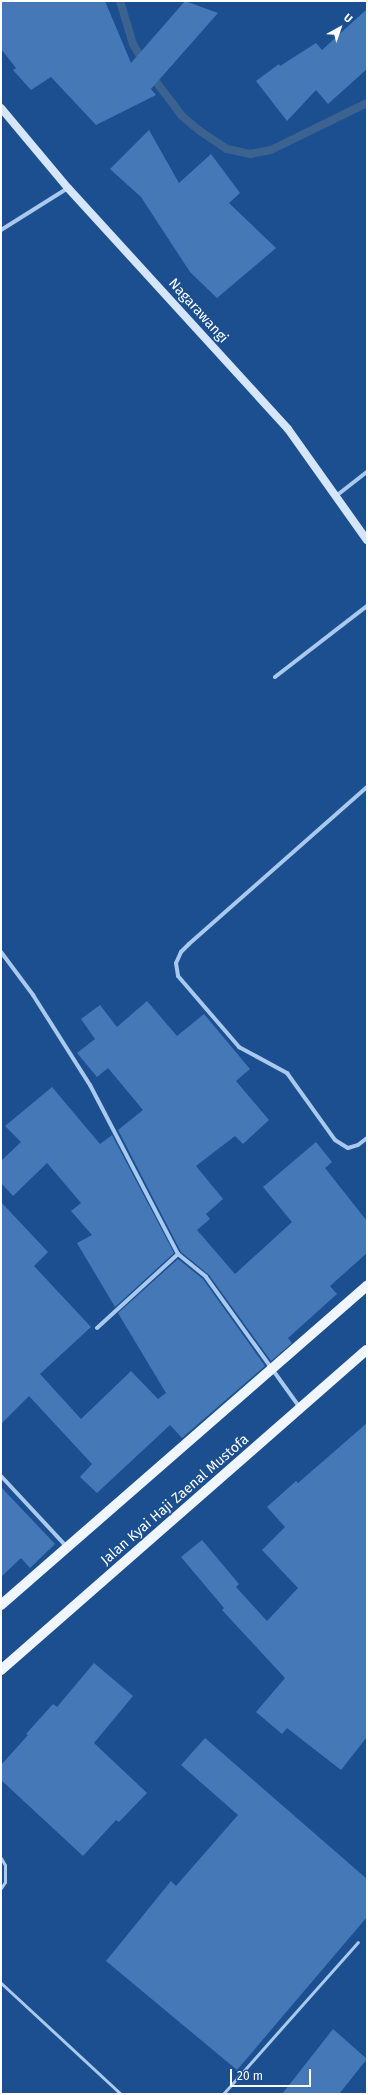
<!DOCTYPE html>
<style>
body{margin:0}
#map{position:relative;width:368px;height:2095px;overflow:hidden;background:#1b4f8f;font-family:"Fira Sans",sans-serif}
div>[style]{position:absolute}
.stream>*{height:8px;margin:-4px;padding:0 4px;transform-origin:4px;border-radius:4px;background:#3c6290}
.building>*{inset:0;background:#4478b7}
.lane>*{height:3px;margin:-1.5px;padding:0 1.5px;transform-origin:1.5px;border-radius:1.5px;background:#a9c9ee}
.street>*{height:4px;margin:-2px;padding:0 2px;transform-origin:2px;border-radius:2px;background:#a9c9ee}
.secondary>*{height:8px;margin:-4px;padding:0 4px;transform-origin:4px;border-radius:4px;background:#d6e6fa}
.primary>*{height:10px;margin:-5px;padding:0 5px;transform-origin:5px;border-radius:5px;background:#f0f6ff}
span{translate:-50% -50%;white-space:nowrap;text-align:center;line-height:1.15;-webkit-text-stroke:3px #1b4f8f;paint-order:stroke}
.street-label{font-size:14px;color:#fff}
.frame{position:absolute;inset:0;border:2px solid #fff;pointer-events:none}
.north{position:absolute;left:320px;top:8px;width:40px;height:40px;-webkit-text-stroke:3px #1b4f8f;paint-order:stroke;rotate:40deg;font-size:11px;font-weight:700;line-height:16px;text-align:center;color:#fff}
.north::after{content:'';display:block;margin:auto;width:14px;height:18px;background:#fff;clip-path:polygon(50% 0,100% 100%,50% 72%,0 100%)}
.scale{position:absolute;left:230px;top:2069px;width:81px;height:18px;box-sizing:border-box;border:2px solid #fff;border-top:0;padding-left:5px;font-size:12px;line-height:14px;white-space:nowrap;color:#fff;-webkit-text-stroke:3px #1b4f8f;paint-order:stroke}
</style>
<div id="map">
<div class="stream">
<div style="left:120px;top:1px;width:45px;rotate:73.2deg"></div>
<div style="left:133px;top:44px;width:22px;rotate:60deg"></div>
<div style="left:151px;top:75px;width:51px;rotate:52.9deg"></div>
<div style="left:182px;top:116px;width:23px;rotate:40deg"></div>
<div style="left:200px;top:131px;width:32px;rotate:34deg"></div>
<div style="left:227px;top:149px;width:24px;rotate:12deg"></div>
<div style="left:250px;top:154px;width:21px;rotate:-11deg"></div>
<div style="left:271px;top:150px;width:107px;rotate:-26.1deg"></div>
</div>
<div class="building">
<div style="clip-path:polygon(1px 1px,105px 1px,131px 63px,185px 1px,218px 13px,151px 89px,156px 95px,96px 125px,51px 77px,31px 90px,13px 70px,16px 68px,1px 49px)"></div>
<div style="clip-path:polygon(367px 9px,367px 69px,328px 104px,316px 90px,287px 121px,256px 81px,279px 64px,280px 66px,316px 43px,322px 50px)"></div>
<div style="clip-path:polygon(149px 130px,179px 183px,211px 154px,240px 193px,229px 203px,276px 248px,217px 298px,190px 272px,141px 197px,110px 169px)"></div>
<div style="clip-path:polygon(147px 1001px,177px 1036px,204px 1014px,250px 1069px,236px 1081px,269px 1120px,243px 1144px,235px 1136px,196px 1166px,223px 1199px,206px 1214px,210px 1219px,197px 1230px,235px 1274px,292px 1222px,263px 1187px,316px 1142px,332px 1162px,325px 1168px,367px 1221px,367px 1253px,330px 1286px,337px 1294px,288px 1338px,292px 1343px,271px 1361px,209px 1275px,181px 1252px,118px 1130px,143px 1110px,108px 1068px,97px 1077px,77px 1053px,95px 1039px,81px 1019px,100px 1005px,117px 1027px)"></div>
<div style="clip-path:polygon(52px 1087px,100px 1144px,112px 1135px,174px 1253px,115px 1307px,77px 1243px,92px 1235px,71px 1211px,81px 1203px,47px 1163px,13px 1196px,1px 1183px,1px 1161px,21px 1142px,5px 1126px)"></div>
<div style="clip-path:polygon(1px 1202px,48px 1252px,34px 1266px,91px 1327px,40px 1374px,81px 1419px,131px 1371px,158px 1399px,166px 1393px,118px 1313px,178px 1259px,203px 1279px,265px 1366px,182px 1438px,170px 1425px,97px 1493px,80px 1477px,92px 1464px,29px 1396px,1px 1424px)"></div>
<div style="clip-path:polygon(367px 1423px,367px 1737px,341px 1770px,287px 1728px,282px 1734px,256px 1712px,285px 1678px,222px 1610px,224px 1608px,181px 1557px,202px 1540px,239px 1584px,236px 1587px,267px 1621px,298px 1588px,262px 1550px,285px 1527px,267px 1507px,296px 1481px,298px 1483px)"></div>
<div style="clip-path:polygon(1px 1487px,55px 1544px,30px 1568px,21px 1558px,1px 1577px)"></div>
<div style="clip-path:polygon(94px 1663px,133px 1696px,94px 1743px,147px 1793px,119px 1822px,116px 1820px,83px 1856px,1px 1780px,1px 1765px,28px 1735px,26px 1734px,53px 1704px,57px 1707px)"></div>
<div style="clip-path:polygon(205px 1738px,367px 1879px,367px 1917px,237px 2070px,106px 1961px,171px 1881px,176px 1886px,238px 1815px,181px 1765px)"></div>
<div style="clip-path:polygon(333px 2029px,367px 2059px,339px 2094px,282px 2094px)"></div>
</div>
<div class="lane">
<div style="left:1px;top:1858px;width:8px;rotate:60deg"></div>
<div style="left:5px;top:1865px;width:17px;rotate:90deg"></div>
<div style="left:5px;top:1882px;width:7px;rotate:124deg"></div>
<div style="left:1px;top:1983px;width:163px;rotate:42.8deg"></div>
<div style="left:223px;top:2094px;width:203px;rotate:-48.4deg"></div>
</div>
<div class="street">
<div style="left:1px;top:230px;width:79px;rotate:-32.1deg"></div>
<div style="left:336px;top:496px;width:39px;rotate:-38deg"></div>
<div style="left:275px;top:677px;width:116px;rotate:-37.7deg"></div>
<div style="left:367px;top:787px;width:237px;rotate:138.6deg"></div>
<div style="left:189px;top:944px;width:11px;rotate:135deg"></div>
<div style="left:181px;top:952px;width:12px;rotate:114deg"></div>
<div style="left:176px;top:963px;width:13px;rotate:81deg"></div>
<div style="left:178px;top:976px;width:94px;rotate:49.3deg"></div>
<div style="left:239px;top:1047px;width:55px;rotate:28.4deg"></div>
<div style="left:287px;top:1073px;width:82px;rotate:54.4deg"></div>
<div style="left:335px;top:1140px;width:15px;rotate:32deg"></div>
<div style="left:348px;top:1148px;width:10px;rotate:-17deg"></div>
<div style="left:358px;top:1145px;width:11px;rotate:-38deg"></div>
<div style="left:1px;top:952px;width:54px;rotate:53.3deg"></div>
<div style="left:33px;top:995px;width:107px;rotate:57.7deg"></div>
<div style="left:90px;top:1085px;width:191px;rotate:62.5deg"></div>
<div style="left:178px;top:1254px;width:36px;rotate:39deg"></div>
<div style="left:206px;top:1277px;width:161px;rotate:54.3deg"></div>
<div style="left:97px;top:1328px;width:110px;rotate:-42.4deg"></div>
<div style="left:1px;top:1476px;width:97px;rotate:47.1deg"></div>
</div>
<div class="secondary">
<div style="left:1px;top:108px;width:104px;rotate:50.1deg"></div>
<div style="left:68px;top:188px;width:326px;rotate:47.6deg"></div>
<div style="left:288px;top:429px;width:136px;rotate:54.6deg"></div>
</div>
<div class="primary">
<div style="left:1px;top:1605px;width:486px;rotate:-41.1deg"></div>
<div style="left:1px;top:1670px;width:486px;rotate:-41.2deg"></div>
</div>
<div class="street-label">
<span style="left:198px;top:311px;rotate:48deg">Nagarawangi</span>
<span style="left:175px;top:1500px;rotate:-41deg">Jalan Kyai Haji Zaenal Mustofa</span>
</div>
<div class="frame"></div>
<div class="north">U</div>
<div class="scale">20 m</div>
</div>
